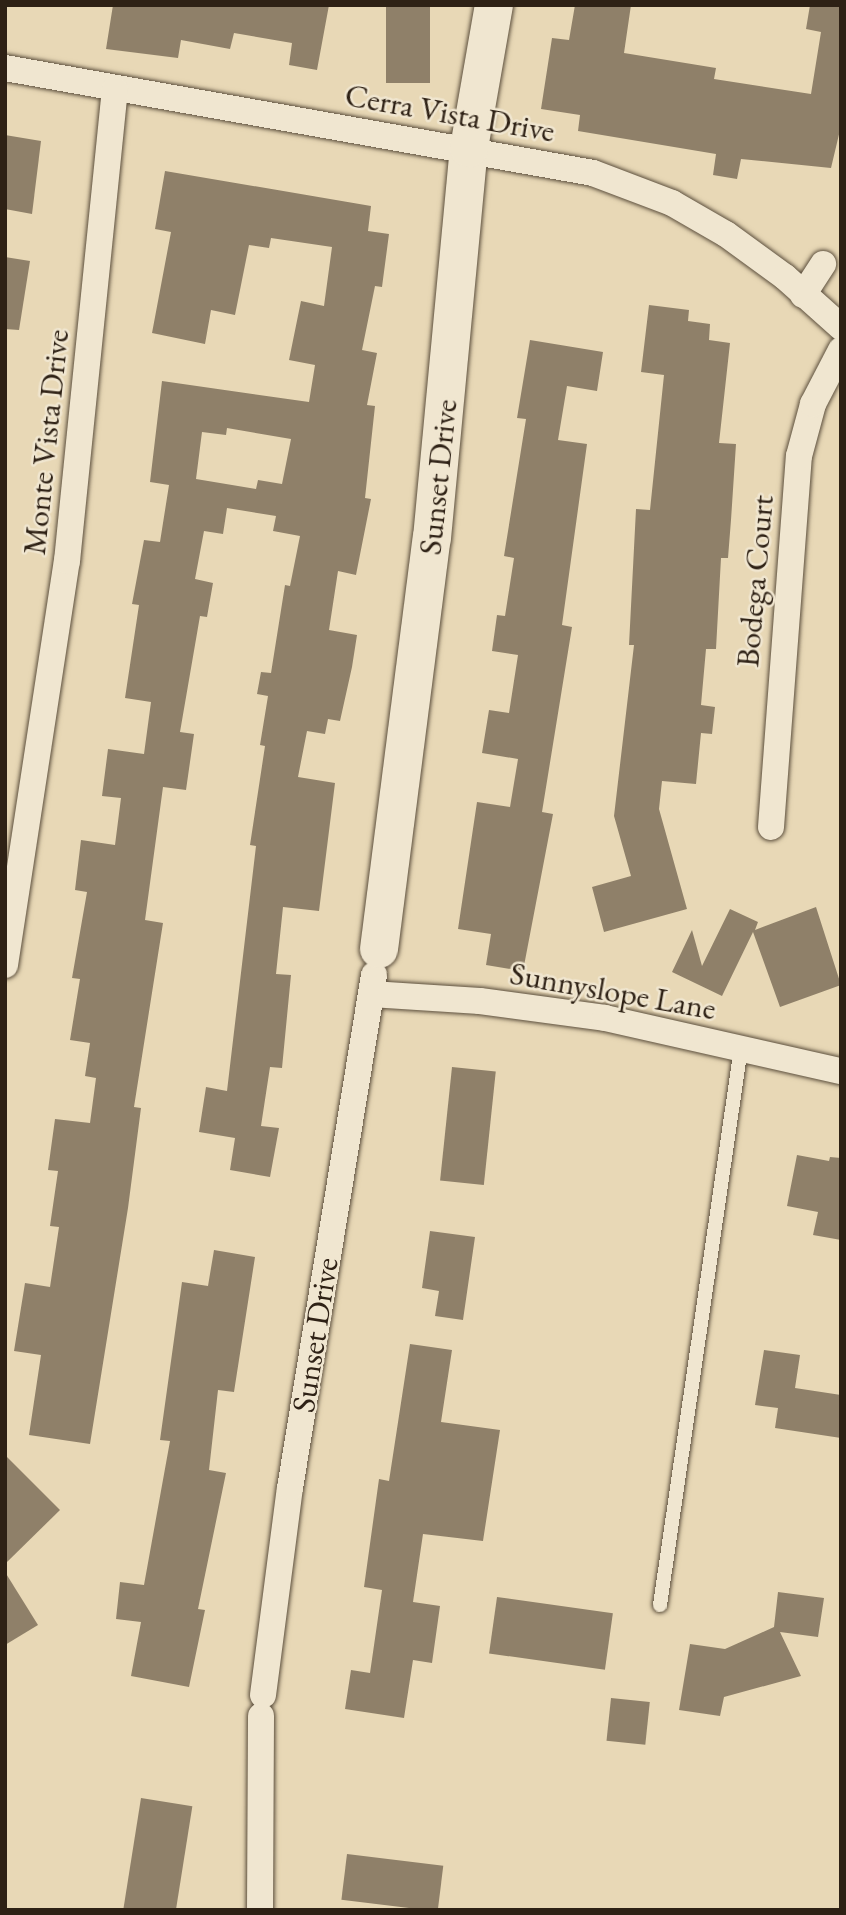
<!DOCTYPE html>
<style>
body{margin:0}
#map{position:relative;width:846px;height:1915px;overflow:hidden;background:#e8d8b6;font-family:"EB Garamond",serif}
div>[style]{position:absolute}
.building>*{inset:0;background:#8f8069;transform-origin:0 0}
.roads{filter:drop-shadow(0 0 2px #5c4f3d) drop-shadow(0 0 2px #5c4f3d)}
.lane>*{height:14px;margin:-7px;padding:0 7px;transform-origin:7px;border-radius:7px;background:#f0e6d0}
.street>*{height:26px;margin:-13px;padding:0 13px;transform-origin:13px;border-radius:13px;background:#f0e6d0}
.secondary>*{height:38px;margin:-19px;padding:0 19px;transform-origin:19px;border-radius:19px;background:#f0e6d0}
span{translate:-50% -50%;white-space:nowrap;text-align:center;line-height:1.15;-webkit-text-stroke:5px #f0e6d0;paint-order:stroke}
.street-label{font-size:32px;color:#2e2115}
.frame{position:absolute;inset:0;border:7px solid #2e2115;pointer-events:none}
</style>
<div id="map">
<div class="building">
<div style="clip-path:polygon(113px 5px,329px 5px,317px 70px,289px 65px,292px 43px,234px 33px,230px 49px,181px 40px,178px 58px,106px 49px)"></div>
<div style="left:386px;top:5px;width:44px;height:78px"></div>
<div style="clip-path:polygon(575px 5px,631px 5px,624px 53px,716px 68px,714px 79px,811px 94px,821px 32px,806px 29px,810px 5px,841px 5px,841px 126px,831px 168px,741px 159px,737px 179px,713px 175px,716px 154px,578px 131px,580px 115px,541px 109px,552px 38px,569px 40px)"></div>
<div style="clip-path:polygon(5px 135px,41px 141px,32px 214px,5px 209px)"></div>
<div style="clip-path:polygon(evenodd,165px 171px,371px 206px,368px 231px,389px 234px,382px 287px,375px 286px,362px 350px,377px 353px,367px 405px,375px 406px,365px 498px,371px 499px,356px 575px,338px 571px,329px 630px,357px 635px,352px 667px,340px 721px,328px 719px,325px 734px,307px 731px,298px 777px,335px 783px,319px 911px,283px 907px,276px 974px,291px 975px,282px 1068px,270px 1067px,261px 1126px,279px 1128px,270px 1177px,230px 1170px,235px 1138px,199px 1132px,206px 1087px,227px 1091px,256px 846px,250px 845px,265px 746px,260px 745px,268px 696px,257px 694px,261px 672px,271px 673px,285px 585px,290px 586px,300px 536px,273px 531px,276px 516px,227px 508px,223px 534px,204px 531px,195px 579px,213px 583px,207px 617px,200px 616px,180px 732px,194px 734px,186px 790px,163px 787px,145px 920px,163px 923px,134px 1107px,141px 1108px,128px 1208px,90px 1444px,29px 1435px,41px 1355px,14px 1351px,25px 1283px,50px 1287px,59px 1227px,50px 1226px,58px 1171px,48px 1170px,55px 1119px,90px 1123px,96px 1078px,85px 1076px,90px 1043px,70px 1040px,80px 979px,72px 978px,87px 892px,75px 890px,81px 840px,115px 845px,121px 798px,102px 796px,108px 749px,144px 754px,151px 702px,125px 698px,139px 605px,132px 604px,144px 540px,160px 542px,169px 485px,150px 482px,162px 381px,309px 402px,315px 365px,289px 360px,301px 301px,324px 306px,332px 247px,271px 238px,269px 248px,249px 245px,235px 315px,211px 310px,205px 344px,152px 333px,171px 232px,155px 229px,165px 171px,227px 428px,291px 439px,282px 484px,258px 480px,256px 489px,196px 479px,202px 432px,226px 435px,227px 428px)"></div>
<div style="clip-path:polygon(5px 257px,30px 261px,19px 330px,5px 329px)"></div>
<div style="clip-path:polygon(649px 305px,689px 310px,688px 321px,710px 324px,709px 340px,730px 343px,719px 443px,736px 444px,731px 520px,728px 558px,721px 558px,716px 649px,706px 649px,701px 705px,715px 707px,712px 734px,701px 733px,696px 784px,662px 781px,659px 809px,687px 909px,604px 932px,592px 887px,631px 876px,614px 816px,634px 645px,629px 645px,636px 509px,650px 510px,664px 375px,641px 372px)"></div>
<div style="clip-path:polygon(530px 340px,603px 352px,597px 391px,567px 386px,558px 440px,587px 444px,562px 625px,572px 627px,542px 812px,553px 814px,523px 971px,486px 965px,491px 934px,458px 929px,477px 802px,510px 807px,518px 759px,482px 753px,489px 710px,509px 713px,518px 655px,492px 651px,497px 615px,505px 616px,514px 558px,504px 556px,526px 419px,517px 418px)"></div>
<div style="clip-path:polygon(816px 907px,841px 985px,780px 1007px,753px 932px,722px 996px,672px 972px,692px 930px,702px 966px,730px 909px,758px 922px,755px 930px)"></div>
<div style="left:452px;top:1067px;width:44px;height:114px;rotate:6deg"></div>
<div style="clip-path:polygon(797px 1155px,829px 1161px,830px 1157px,841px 1158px,841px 1240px,813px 1235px,818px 1212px,787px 1206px)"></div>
<div style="clip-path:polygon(430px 1231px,475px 1237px,463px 1320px,435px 1316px,439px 1291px,422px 1288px)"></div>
<div style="clip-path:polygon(214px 1250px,255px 1257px,234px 1392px,218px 1390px,209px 1470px,226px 1473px,198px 1609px,205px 1610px,189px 1687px,131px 1676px,141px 1622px,116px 1619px,120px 1582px,144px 1585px,170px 1441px,160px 1440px,182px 1282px,208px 1286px)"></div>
<div style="clip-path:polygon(410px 1344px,452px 1350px,441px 1422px,500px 1430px,483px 1541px,423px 1534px,413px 1602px,440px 1606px,432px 1663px,413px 1660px,404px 1718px,345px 1709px,351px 1670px,370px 1673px,382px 1590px,364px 1587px,379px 1479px,389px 1481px)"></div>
<div style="clip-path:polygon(764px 1350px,800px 1355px,795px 1388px,841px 1395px,841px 1438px,775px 1428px,778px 1408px,755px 1405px)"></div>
<div style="clip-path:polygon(5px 1455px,60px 1510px,5px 1564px)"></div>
<div style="clip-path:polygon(5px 1572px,38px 1625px,5px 1645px)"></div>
<div style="clip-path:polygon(778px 1592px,824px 1598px,818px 1637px,780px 1632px,801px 1676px,724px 1697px,720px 1716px,679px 1710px,690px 1644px,725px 1649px,774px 1627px)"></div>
<div style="left:497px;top:1597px;width:117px;height:57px;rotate:8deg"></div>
<div style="left:611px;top:1698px;width:39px;height:43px;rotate:6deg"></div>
<div style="left:141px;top:1798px;width:52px;height:113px;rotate:9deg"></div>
<div style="left:347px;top:1854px;width:97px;height:46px;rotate:7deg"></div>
</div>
<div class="roads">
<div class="lane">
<div style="left:660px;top:1605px;width:563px;rotate:-81.73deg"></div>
</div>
<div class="street">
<div style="left:5px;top:68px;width:597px;rotate:10.12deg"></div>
<div style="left:593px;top:173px;width:85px;rotate:20.8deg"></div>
<div style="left:672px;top:203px;width:62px;rotate:29.9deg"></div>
<div style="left:726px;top:234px;width:73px;rotate:36.1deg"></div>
<div style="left:785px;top:277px;width:75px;rotate:41.8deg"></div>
<div style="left:803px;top:295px;width:37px;rotate:-57deg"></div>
<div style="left:771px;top:827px;width:372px;rotate:-85.7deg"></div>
<div style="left:799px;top:456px;width:54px;rotate:-74.9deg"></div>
<div style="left:813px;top:404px;width:61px;rotate:-62.6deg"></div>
<div style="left:5px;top:965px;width:409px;rotate:-81.3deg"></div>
<div style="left:67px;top:561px;width:474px;rotate:-84.2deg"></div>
<div style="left:371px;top:994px;width:109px;rotate:3.7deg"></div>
<div style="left:480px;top:1001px;width:126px;rotate:7.7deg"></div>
<div style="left:605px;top:1018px;width:242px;rotate:12.7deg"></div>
<div style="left:263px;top:1695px;width:209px;rotate:-82.6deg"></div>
<div style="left:290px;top:1488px;width:520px;rotate:-80.7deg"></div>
<div style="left:260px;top:1910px;width:194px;rotate:-89.7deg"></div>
</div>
<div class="secondary">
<div style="left:379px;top:949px;width:414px;rotate:-82.7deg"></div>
<div style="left:432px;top:538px;width:392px;rotate:-84.6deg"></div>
<div style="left:469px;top:148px;width:145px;rotate:-80.1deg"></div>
</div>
</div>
<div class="street-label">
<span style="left:450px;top:113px;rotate:10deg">Cerra Vista Drive</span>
<span style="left:46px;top:442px;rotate:-84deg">Monte Vista Drive</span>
<span style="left:438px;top:477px;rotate:-84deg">Sunset Drive</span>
<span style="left:755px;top:581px;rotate:-85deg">Bodega Court</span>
<span style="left:613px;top:991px;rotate:10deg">Sunnyslope Lane</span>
<span style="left:315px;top:1335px;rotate:-81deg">Sunset Drive</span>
</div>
<div class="frame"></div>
</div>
